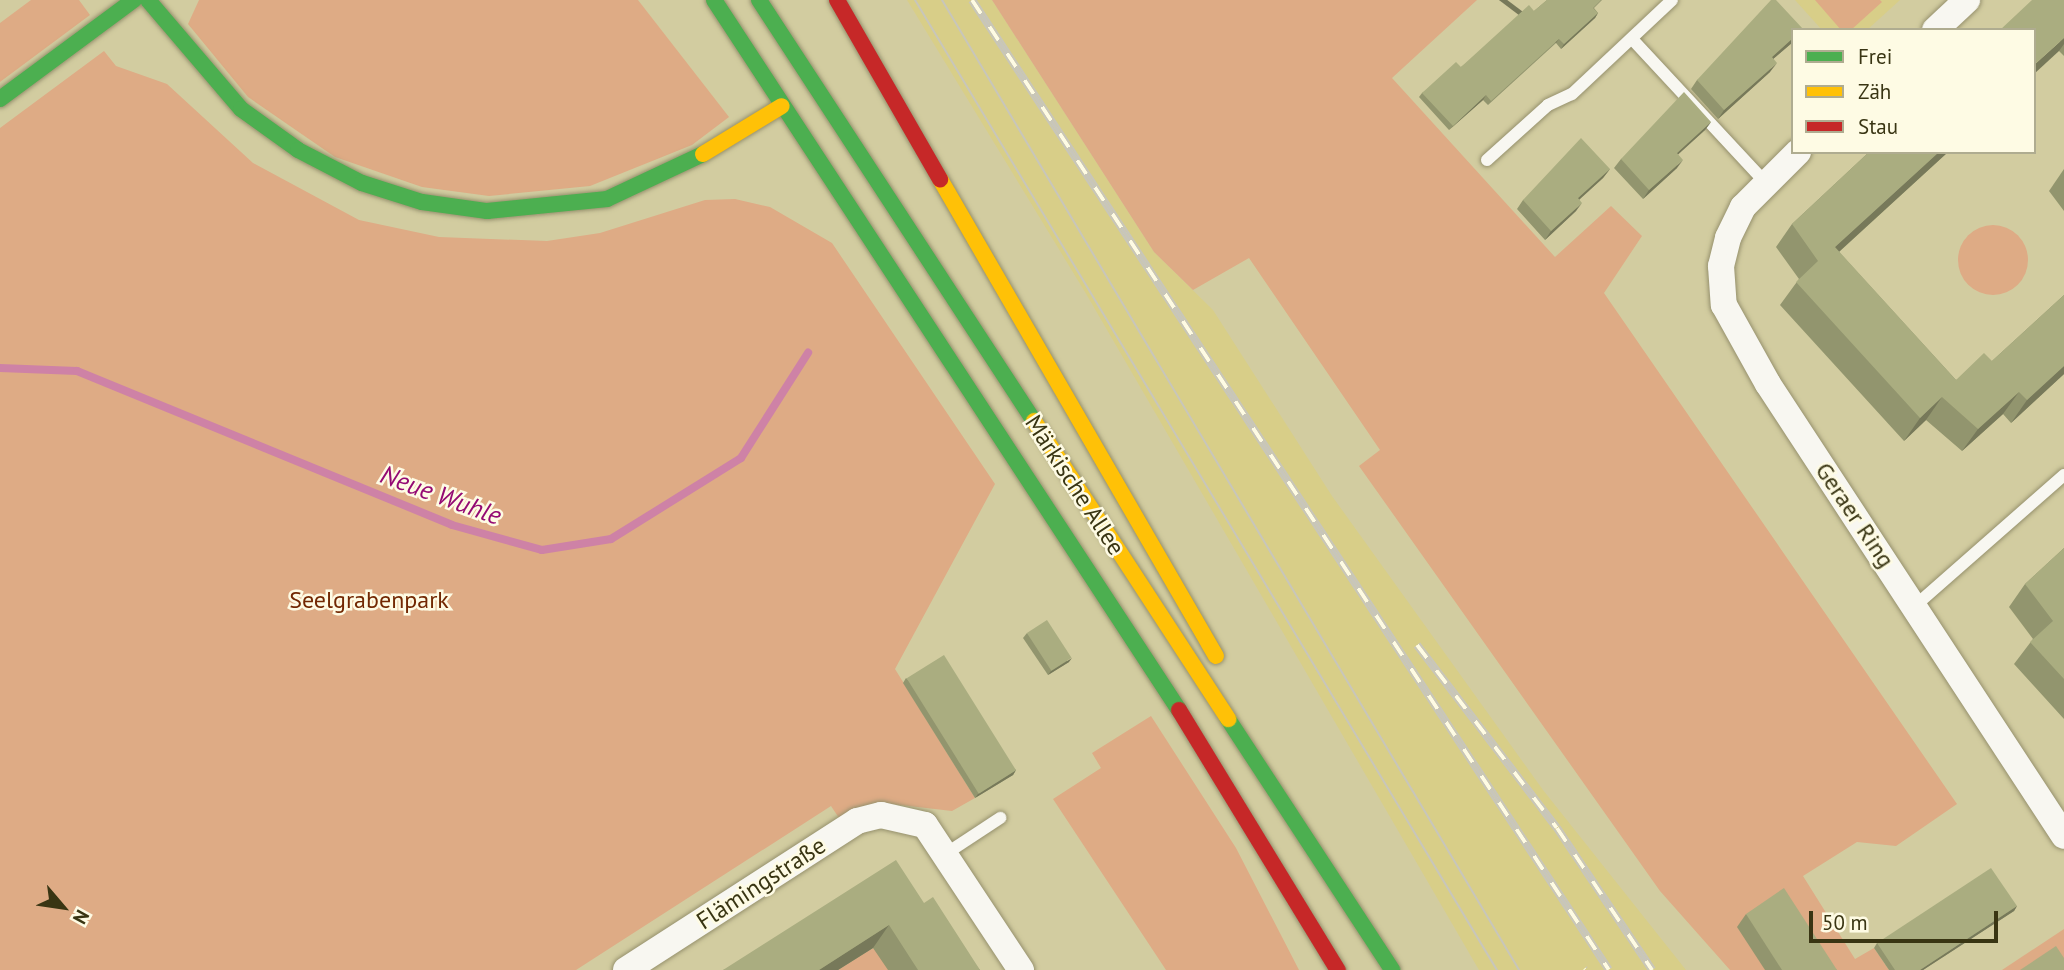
<!DOCTYPE html>
<meta charset="utf-8">
<style>
body{margin:0}
#map{position:relative;width:2064px;height:970px;overflow:hidden;background:#d2cca0;font-family:"PT Sans",sans-serif}
div>[style]{position:absolute}
.built>*{inset:0;background:#d8ce88}
.green>*{inset:0;background:#deab85}
.round{border-radius:50%}
.stream>*{height:8px;margin:-4px;padding:0 4px;transform-origin:4px;border-radius:4px;background:#ce82a6}
.roads{filter:drop-shadow(0 0 2px #96916d) drop-shadow(0 0 2px #96916d)}
.lane>*{height:12px;margin:-6px;padding:0 6px;transform-origin:6px;border-radius:6px;background:#f8f7f1}
.street>*{height:26px;margin:-13px;padding:0 13px;transform-origin:13px;border-radius:13px;background:#f8f7f1}
.fast>*{height:16px;margin:-8px;padding:0 8px;transform-origin:8px;border-radius:8px;background:#4caf50}
.slow>*{height:16px;margin:-8px;padding:0 8px;transform-origin:8px;border-radius:8px;background:#ffc107}
.jam>*{height:16px;margin:-8px;padding:0 8px;transform-origin:8px;border-radius:8px;background:#c62828}
.tram>*{height:2px;margin:-1px;padding:0 1px;transform-origin:1px;border-radius:1px;background:#c8c6ba}
.rail>*{height:8px;margin-top:-4px;transform-origin:0;background:repeating-linear-gradient(90deg,#fefbe4 0 16px,#c8c6ba 0 32px);box-sizing:border-box;border-block:2px solid #c8c6ba}
.wall>*{inset:0;background:#92956e}
.shaded-wall>*{inset:0;background:#77795a;transform-origin:0 0}
.building>*{inset:0;background:#aaad80;transform-origin:0 0}
span{translate:-50% -50%;white-space:nowrap;text-align:center;line-height:1.15;-webkit-text-stroke:5px #fefbe4;paint-order:stroke}
.street-label{font-size:24px;color:#393513}
.park-label{font-size:24px;color:#722803}
.water-label{font-size:26px;color:#940a73;font-style:italic}
.legend{position:absolute;left:1791px;top:28px;width:245px;height:126px;box-sizing:border-box;background:#fefbe4;border:2px solid #afac90;margin:0;padding:9px 12px;list-style:none;font-size:21px;color:#393513}
.legend li{display:flex;align-items:center;gap:14px;height:35px}
.legend b{width:35px;border:2px solid #afac90}
.north{position:absolute;left:28px;top:872px;width:70px;height:70px;-webkit-text-stroke:5px #fefbe4;paint-order:stroke;rotate:119deg;font-size:19px;font-weight:700;line-height:28px;text-align:center;color:#393513}
.north::after{content:'';display:block;margin:auto;width:24px;height:32px;background:#393513;clip-path:polygon(50% 0,100% 100%,50% 72%,0 100%)}
.scale{position:absolute;left:1809px;top:911px;width:189px;height:32px;box-sizing:border-box;border:4px solid #393513;border-top:0;padding-left:9px;font-size:21px;line-height:24px;white-space:nowrap;color:#393513;-webkit-text-stroke:5px #fefbe4;paint-order:stroke}
</style>
<div id="map">
<div class="built">
<div style="clip-path:polygon(907px 0,992px 0,1154px 252px,1213px 310px,1332px 496px,1543px 790px,1686px 970px,1479px 970px,1085px 292px)"></div>
<div style="clip-path:polygon(1795px 0,1900px 0,1867px 30px,1822px 30px)"></div>
</div>
<div class="green">
<div style="clip-path:polygon(31px 0,79px 0,90px 15px,0 82px,0 23px)"></div>
<div style="clip-path:polygon(199px 0,638px 0,729px 117px,692px 145px,590px 186px,489px 196px,422px 187px,335px 157px,248px 97px,188px 24px)"></div>
<div style="clip-path:polygon(992px 0,1477px 0,1392px 78px,1555px 257px,1611px 206px,1642px 236px,1604px 293px,1957px 804px,1896px 846px,1857px 842px,1803px 876px,1855px 959px,1874px 948px,1889px 970px,1730px 970px,1660px 891px,1359px 466px,1380px 450px,1249px 258px,1193px 290px,1154px 252px)"></div>
<div style="clip-path:polygon(1815px 0,1880px 0,1882px 2px,1851px 30px,1841px 30px)"></div>
<div style="clip-path:polygon(104px 51px,116px 66px,167px 84px,253px 163px,359px 220px,439px 237px,547px 241px,600px 233px,705px 200px,735px 199px,770px 207px,832px 243px,995px 484px,895px 669px,975px 798px,952px 811px,883px 803px,839px 818px,831px 806px,576px 970px,0 970px,0 128px)"></div>
<div class="round" style="left:1958px;top:225px;width:70px;height:70px"></div>
<div style="clip-path:polygon(1151px 716px,1236px 848px,1299px 970px,1166px 970px,1053px 799px,1101px 768px,1092px 753px)"></div>
<div style="clip-path:polygon(2064px 929px,2064px 970px,2002px 970px)"></div>
<div style="clip-path:polygon(874px 948px,894px 970px,838px 970px,868px 951px)"></div>
</div>
<div class="stream">
<div style="left:0;top:368px;width:77px;rotate:2.2deg"></div>
<div style="left:77px;top:371px;width:405px;rotate:22.3deg"></div>
<div style="left:452px;top:525px;width:93px;rotate:15.5deg"></div>
<div style="left:542px;top:550px;width:70px;rotate:-9.1deg"></div>
<div style="left:611px;top:539px;width:153px;rotate:-31.9deg"></div>
<div style="left:741px;top:458px;width:125px;rotate:-57.5deg"></div>
</div>
<div class="roads">
<div class="lane">
<div style="left:1633px;top:40px;width:194px;rotate:47.1deg"></div>
<div style="left:1487px;top:160px;width:82px;rotate:-42deg"></div>
<div style="left:1548px;top:105px;width:26px;rotate:-25deg"></div>
<div style="left:1572px;top:94px;width:137px;rotate:-43.2deg"></div>
<div style="left:1916px;top:605px;width:197px;rotate:-41.3deg"></div>
<div style="left:947px;top:853px;width:64px;rotate:-33.4deg"></div>
</div>
<div class="street">
<div style="left:1935px;top:30px;width:44px;rotate:-43.2deg"></div>
<div style="left:1798px;top:152px;width:78px;rotate:135deg"></div>
<div style="left:1743px;top:207px;width:34px;rotate:116deg"></div>
<div style="left:1728px;top:238px;width:29px;rotate:104deg"></div>
<div style="left:1721px;top:266px;width:39px;rotate:86deg"></div>
<div style="left:1724px;top:305px;width:90px;rotate:60.9deg"></div>
<div style="left:1768px;top:384px;width:540px;rotate:56.78deg"></div>
<div style="left:626px;top:970px;width:275px;rotate:-32.8deg"></div>
<div style="left:857px;top:821px;width:25px;rotate:-14deg"></div>
<div style="left:881px;top:815px;width:45px;rotate:12.8deg"></div>
<div style="left:925px;top:825px;width:174px;rotate:56.5deg"></div>
</div>
<div class="fast">
<div style="left:148px;top:0;width:143px;rotate:49.5deg"></div>
<div style="left:241px;top:109px;width:70px;rotate:35.7deg"></div>
<div style="left:298px;top:150px;width:72px;rotate:27.3deg"></div>
<div style="left:362px;top:183px;width:63px;rotate:17.6deg"></div>
<div style="left:422px;top:202px;width:66px;rotate:7.9deg"></div>
<div style="left:487px;top:211px;width:121px;rotate:-5.7deg"></div>
<div style="left:607px;top:199px;width:106px;rotate:-25.1deg"></div>
<div style="left:714px;top:0;width:849px;rotate:56.78deg"></div>
<div style="left:759px;top:0;width:503px;rotate:56.85deg"></div>
<div style="left:0;top:99px;width:167px;rotate:-36.5deg"></div>
<div style="left:1228px;top:719px;width:300px;rotate:56.8deg"></div>
</div>
<div class="slow">
<div style="left:703px;top:154px;width:92px;rotate:-31.3deg"></div>
<div style="left:940px;top:179px;width:551px;rotate:59.95deg"></div>
<div style="left:1034px;top:421px;width:356px;rotate:56.9deg"></div>
</div>
<div class="jam">
<div style="left:837px;top:0;width:207px;rotate:60.1deg"></div>
<div style="left:1179px;top:710px;width:305px;rotate:58.6deg"></div>
</div>
</div>
<div class="tram">
<div style="left:915px;top:0;width:1131px;rotate:59.04deg"></div>
<div style="left:942px;top:0;width:1129px;rotate:59.25deg"></div>
</div>
<div class="rail">
<div style="left:972px;top:0;width:1160px;rotate:56.71deg"></div>
<div style="left:1417px;top:645px;width:230px;rotate:52.6deg"></div>
<div style="left:1557px;top:828px;width:171px;rotate:56.2deg"></div>
<div style="left:1584px;top:969px;width:1px;rotate:45deg"></div>
</div>
<div class="wall">
<div style="clip-path:polygon(1547px 0,1602px 0,1594px 8px,1598px 13px,1595px 18px,1561px 49px,1556px 43px,1488px 105px,1483px 100px,1449px 130px,1419px 97px,1422px 93px,1461px 67px,1534px 11px)"></div>
<div style="clip-path:polygon(2064px 0,2064px 56px,2059px 51px)"></div>
<div style="clip-path:polygon(1793px 30px,1793px 42px,1773px 59px,1770px 72px,1718px 119px,1691px 89px,1697px 80px)"></div>
<div style="clip-path:polygon(1711px 122px,1705px 130px,1678px 154px,1677px 168px,1643px 199px,1614px 168px,1621px 159px)"></div>
<div style="clip-path:polygon(1869px 152px,1948px 152px,1839px 252px,1956px 380px,1992px 361px,2064px 295px,2064px 374px,2011px 423px,2003px 414px,1962px 451px,1926px 420px,1904px 441px,1780px 305px,1799px 279px,1776px 247px,1792px 224px)"></div>
<div style="clip-path:polygon(1610px 169px,1603px 178px,1579px 200px,1576px 211px,1545px 240px,1517px 209px,1523px 200px)"></div>
<div style="clip-path:polygon(2064px 169px,2064px 211px,2049px 191px)"></div>
<div style="clip-path:polygon(2064px 548px,2064px 719px,2014px 664px,2033px 639px,2009px 607px,2025px 584px)"></div>
<div style="clip-path:polygon(1027px 633px,1069px 662px,1048px 675px,1023px 638px)"></div>
<div style="clip-path:polygon(906px 678px,1016px 770px,1013px 775px,975px 798px,903px 683px)"></div>
<div style="clip-path:polygon(924px 903px,980px 970px,888px 970px,873px 948px,838px 970px,723px 970px)"></div>
<div style="clip-path:polygon(2017px 906px,2014px 911px,1923px 970px,1889px 970px,1874px 948px,1877px 943px)"></div>
<div style="clip-path:polygon(1746px 914px,1837px 970px,1765px 970px,1737px 927px)"></div>
</div>
<div class="shaded-wall">
<div style="clip-path:polygon(1598px 13px,1595px 18px,1561px 49px,1564px 44px)"></div>
<div style="clip-path:polygon(1793px 38px,1793px 42px,1765px 66px,1772px 57px)"></div>
<div style="clip-path:polygon(2064px 38px,2064px 44px,2059px 51px,2034px 74px,2034px 65px)"></div>
<div style="left:1559px;top:39px;width:5px;height:92px;rotate:127deg"></div>
<div style="clip-path:polygon(1777px 63px,1770px 72px,1718px 119px,1724px 110px)"></div>
<div style="clip-path:polygon(1486px 95px,1483px 100px,1449px 130px,1453px 126px)"></div>
<div style="clip-path:polygon(1711px 122px,1705px 130px,1671px 161px,1677px 153px)"></div>
<div style="clip-path:polygon(1939px 152px,1948px 152px,1819px 270px,1835px 247px)"></div>
<div style="clip-path:polygon(1683px 160px,1677px 168px,1643px 199px,1649px 190px)"></div>
<div style="clip-path:polygon(1610px 169px,1603px 178px,1572px 206px,1578px 198px)"></div>
<div style="clip-path:polygon(1582px 203px,1576px 211px,1545px 240px,1551px 231px)"></div>
<div style="clip-path:polygon(2064px 366px,2064px 374px,2011px 423px,2027px 400px)"></div>
<div style="clip-path:polygon(2019px 392px,2003px 414px,1962px 451px,1978px 429px)"></div>
<div style="clip-path:polygon(1942px 397px,1926px 420px,1904px 441px,1920px 418px)"></div>
<div style="clip-path:polygon(1072px 658px,1069px 662px,1048px 675px,1051px 671px)"></div>
<div style="clip-path:polygon(1016px 770px,1013px 775px,975px 798px,978px 794px)"></div>
<div style="clip-path:polygon(2017px 906px,2014px 911px,1923px 970px,1920px 970px)"></div>
<div style="clip-path:polygon(889px 925px,873px 948px,838px 970px,819px 970px)"></div>
</div>
<div class="building">
<div style="clip-path:polygon(1547px 0,1601px 0,1593px 8px,1598px 13px,1564px 44px,1559px 39px,1491px 101px,1486px 95px,1453px 126px,1422px 93px,1456px 62px,1461px 67px,1529px 5px,1534px 11px)"></div>
<div style="clip-path:polygon(1771px 0,1776px 0,1803px 29px,1793px 30px,1793px 38px,1772px 57px,1777px 63px,1724px 110px,1697px 80px)"></div>
<div style="clip-path:polygon(2032px 0,2064px 0,2064px 38px,2034px 65px,2034px 30px,2000px 30px)"></div>
<div style="clip-path:polygon(1684px 92px,1711px 122px,1677px 153px,1683px 160px,1649px 190px,1621px 159px)"></div>
<div style="clip-path:polygon(1581px 138px,1610px 169px,1578px 198px,1582px 203px,1551px 231px,1523px 200px)"></div>
<div style="clip-path:polygon(1869px 152px,1939px 152px,1835px 247px,1956px 380px,1984px 353px,1992px 361px,2064px 295px,2064px 366px,2027px 400px,2019px 392px,1978px 429px,1942px 397px,1920px 418px,1796px 282px,1818px 261px,1792px 224px)"></div>
<div style="clip-path:polygon(2064px 548px,2064px 679px,2030px 642px,2053px 621px,2025px 584px)"></div>
<div style="left:1047px;top:620px;width:45px;height:24px;rotate:57deg"></div>
<div style="left:944px;top:655px;width:136px;height:44px;rotate:58deg"></div>
<div style="clip-path:polygon(896px 860px,924px 903px,933px 897px,980px 970px,918px 970px,889px 925px,819px 970px,723px 970px)"></div>
<div style="clip-path:polygon(1991px 868px,2017px 906px,1920px 970px,1895px 970px,1877px 943px)"></div>
<div style="clip-path:polygon(1784px 888px,1837px 970px,1782px 970px,1746px 914px)"></div>
<div style="clip-path:polygon(2056px 946px,2064px 958px,2064px 970px,2020px 970px)"></div>
</div>
<div class="street-label">
<span style="left:1075px;top:485px;rotate:57deg">Märkische Allee</span>
<span style="left:1855px;top:515px;rotate:56deg">Geraer Ring</span>
<span style="left:761px;top:883px;rotate:-33deg">Flämingstraße</span>
</div>
<div class="park-label">
<span style="left:369px;top:600px">Seelgrabenpark</span>
</div>
<div class="water-label">
<span style="left:441px;top:495px;rotate:20deg">Neue Wuhle</span>
</div>
<ul class="legend">
<li><b style="height:9px;background:#4caf50"></b>Frei</li>
<li><b style="height:9px;background:#ffc107"></b>Zäh</li>
<li><b style="height:9px;background:#c62828"></b>Stau</li>
</ul>
<div class="north">N</div>
<div class="scale">50 m</div>
</div>
